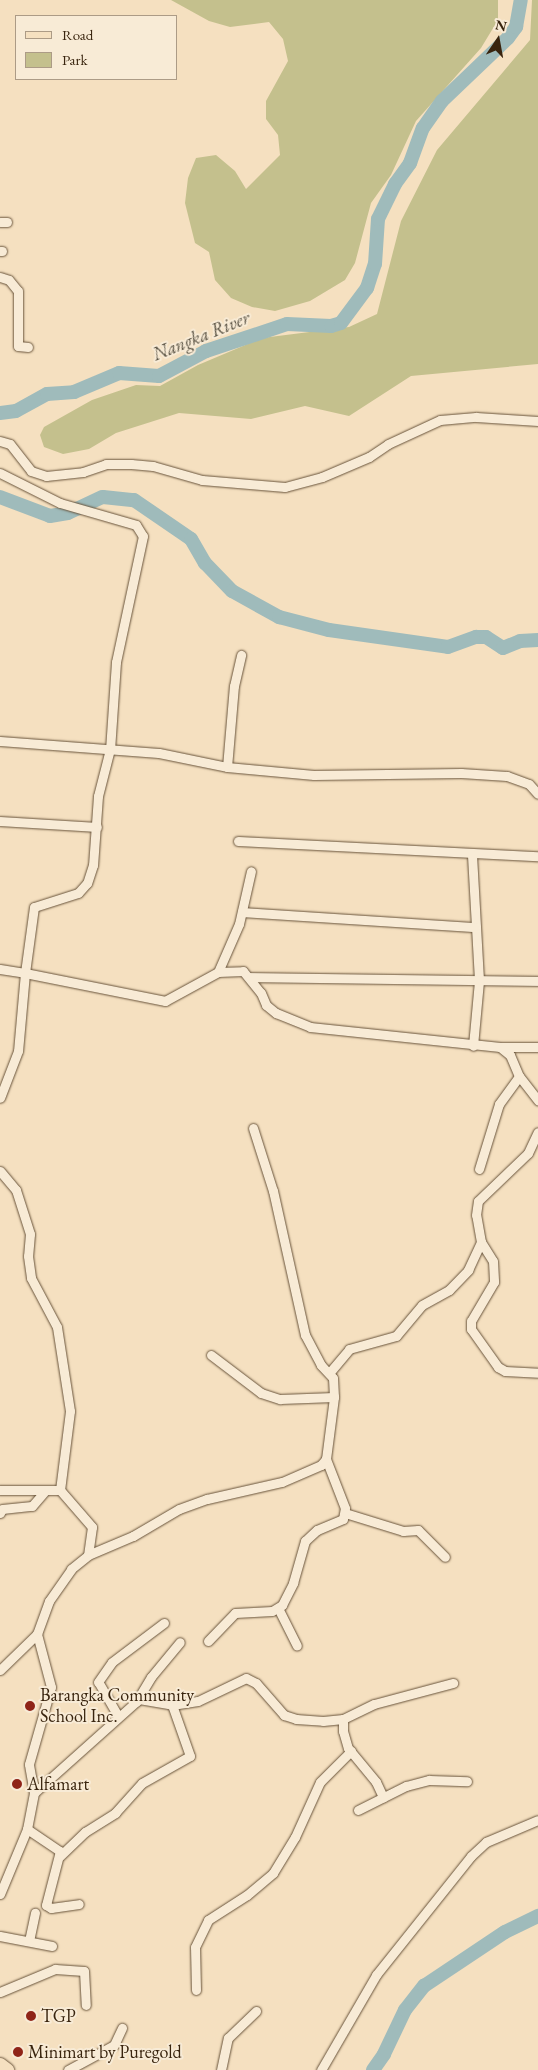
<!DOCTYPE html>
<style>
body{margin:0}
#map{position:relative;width:538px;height:2070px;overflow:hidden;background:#f5e0c0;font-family:"EB Garamond",serif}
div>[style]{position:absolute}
.green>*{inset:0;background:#c4c08d}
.river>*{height:14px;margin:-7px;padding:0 7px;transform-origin:7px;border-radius:7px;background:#9fbbbb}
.roads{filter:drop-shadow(0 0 1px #68533a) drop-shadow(0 0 1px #68533a)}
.minor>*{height:9px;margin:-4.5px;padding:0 4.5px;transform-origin:4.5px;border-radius:4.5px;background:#f8ebd6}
.primary>*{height:14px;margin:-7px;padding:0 7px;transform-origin:7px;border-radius:7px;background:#f5e0c0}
.dots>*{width:14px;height:14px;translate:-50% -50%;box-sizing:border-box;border:2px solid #f8ebd6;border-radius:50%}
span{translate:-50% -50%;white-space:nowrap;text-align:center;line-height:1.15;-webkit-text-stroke:4px #f8ebd6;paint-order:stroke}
.poi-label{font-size:18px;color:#39240e}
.left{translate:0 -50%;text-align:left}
.water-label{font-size:19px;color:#585142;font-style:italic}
.legend{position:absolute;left:15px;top:15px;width:162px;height:65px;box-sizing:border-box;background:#f8ebd6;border:1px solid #ac9b86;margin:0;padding:6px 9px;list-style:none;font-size:15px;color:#39240e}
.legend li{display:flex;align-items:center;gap:10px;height:25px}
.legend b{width:25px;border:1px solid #ac9b86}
.north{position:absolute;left:473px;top:15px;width:50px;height:50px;-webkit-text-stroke:4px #f8ebd6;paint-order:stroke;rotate:12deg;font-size:14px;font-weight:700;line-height:20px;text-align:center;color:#39240e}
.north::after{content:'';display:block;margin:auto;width:18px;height:22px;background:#39240e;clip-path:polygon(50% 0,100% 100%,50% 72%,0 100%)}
</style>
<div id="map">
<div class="green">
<div style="clip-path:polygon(171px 0,498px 0,498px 20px,481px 48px,416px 121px,391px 175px,371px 203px,355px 263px,345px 280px,310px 301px,275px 311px,252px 307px,231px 298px,215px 280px,209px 252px,195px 243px,185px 203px,188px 178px,196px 158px,216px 155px,235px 171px,246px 189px,280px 155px,278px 135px,266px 119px,266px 101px,288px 61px,283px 39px,269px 22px,230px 27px,209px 21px)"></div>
<div style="clip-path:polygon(532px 0,538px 0,538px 364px,411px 376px,349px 416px,305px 406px,251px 419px,179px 413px,116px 433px,89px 449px,63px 454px,44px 447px,40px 435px,44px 427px,92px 400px,136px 385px,160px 386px,198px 365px,262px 338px,349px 327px,377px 314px,401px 221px,437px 150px,530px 40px)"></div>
</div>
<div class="river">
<div style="left:0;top:413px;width:16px;rotate:-7deg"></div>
<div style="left:16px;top:411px;width:35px;rotate:-29deg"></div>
<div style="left:47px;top:394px;width:27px;rotate:-4deg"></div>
<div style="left:74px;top:392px;width:49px;rotate:-22.9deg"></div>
<div style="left:119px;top:373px;width:40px;rotate:4.3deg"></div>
<div style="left:159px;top:376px;width:53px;rotate:-28deg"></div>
<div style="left:206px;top:351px;width:85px;rotate:-18.4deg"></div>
<div style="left:287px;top:324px;width:44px;rotate:2.6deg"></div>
<div style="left:331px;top:326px;width:10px;rotate:-17deg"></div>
<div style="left:341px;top:323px;width:44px;rotate:-53.4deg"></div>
<div style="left:367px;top:288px;width:25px;rotate:-72deg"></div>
<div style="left:375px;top:264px;width:45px;rotate:-86.2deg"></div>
<div style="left:378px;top:219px;width:39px;rotate:-64deg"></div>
<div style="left:395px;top:184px;width:26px;rotate:-54deg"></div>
<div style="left:410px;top:163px;width:37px;rotate:-70deg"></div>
<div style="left:423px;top:128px;width:33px;rotate:-55deg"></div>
<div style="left:442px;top:101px;width:91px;rotate:-43.7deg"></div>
<div style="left:508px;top:38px;width:14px;rotate:-54deg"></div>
<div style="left:516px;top:27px;width:27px;rotate:-80deg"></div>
<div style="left:0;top:497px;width:53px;rotate:20.8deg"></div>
<div style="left:50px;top:516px;width:18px;rotate:-9deg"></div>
<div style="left:68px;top:513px;width:38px;rotate:-25deg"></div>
<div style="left:103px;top:497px;width:31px;rotate:6deg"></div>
<div style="left:134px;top:500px;width:69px;rotate:34.4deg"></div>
<div style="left:191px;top:539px;width:28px;rotate:60deg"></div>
<div style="left:205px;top:563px;width:39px;rotate:46deg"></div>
<div style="left:232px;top:591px;width:54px;rotate:29deg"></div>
<div style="left:279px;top:617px;width:52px;rotate:14.6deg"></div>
<div style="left:329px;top:630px;width:120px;rotate:8.1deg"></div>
<div style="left:448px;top:647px;width:30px;rotate:-20deg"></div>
<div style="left:476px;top:637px;width:10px"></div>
<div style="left:486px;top:637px;width:20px;rotate:33deg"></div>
<div style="left:503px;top:648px;width:18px;rotate:-22deg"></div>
<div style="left:520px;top:641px;width:18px;rotate:-3deg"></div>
<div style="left:373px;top:2070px;width:19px;rotate:-55deg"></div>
<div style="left:384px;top:2054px;width:49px;rotate:-64.5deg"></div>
<div style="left:405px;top:2010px;width:31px;rotate:-52deg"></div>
<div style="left:424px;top:1986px;width:97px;rotate:-33.7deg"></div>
<div style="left:505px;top:1932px;width:37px;rotate:-26deg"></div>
</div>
<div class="roads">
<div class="minor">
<div style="left:0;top:222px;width:7px"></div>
<div style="left:0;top:251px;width:2px"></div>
<div style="left:0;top:277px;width:9px;rotate:18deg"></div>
<div style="left:9px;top:280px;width:14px;rotate:51deg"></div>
<div style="left:18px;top:291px;width:55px;rotate:90deg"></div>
<div style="left:18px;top:346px;width:10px;rotate:6deg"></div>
<div style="left:0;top:441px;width:10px;rotate:17deg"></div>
<div style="left:10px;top:444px;width:34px;rotate:52deg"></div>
<div style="left:31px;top:471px;width:16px;rotate:18deg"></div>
<div style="left:46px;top:476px;width:37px;rotate:-6deg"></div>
<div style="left:83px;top:472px;width:24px;rotate:-19deg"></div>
<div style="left:106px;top:464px;width:25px"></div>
<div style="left:131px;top:464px;width:22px;rotate:5deg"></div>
<div style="left:153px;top:466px;width:51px;rotate:15.9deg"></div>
<div style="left:202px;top:480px;width:83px;rotate:4.8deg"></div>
<div style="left:285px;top:487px;width:38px;rotate:-15deg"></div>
<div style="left:322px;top:477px;width:51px;rotate:-23.1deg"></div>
<div style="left:369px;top:457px;width:23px;rotate:-34deg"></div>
<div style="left:388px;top:444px;width:57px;rotate:-24.8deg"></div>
<div style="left:440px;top:420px;width:36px;rotate:-5deg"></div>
<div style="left:476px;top:417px;width:62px;rotate:3.7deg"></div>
<div style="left:0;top:473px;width:67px;rotate:26.6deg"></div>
<div style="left:60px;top:503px;width:79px;rotate:16.1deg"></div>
<div style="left:136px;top:525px;width:13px;rotate:58deg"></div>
<div style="left:143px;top:536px;width:129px;rotate:102.1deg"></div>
<div style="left:116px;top:662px;width:87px;rotate:93.9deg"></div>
<div style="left:110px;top:749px;width:49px;rotate:104.3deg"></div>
<div style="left:98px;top:796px;width:69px;rotate:94.1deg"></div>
<div style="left:93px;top:865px;width:19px;rotate:108deg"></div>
<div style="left:87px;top:883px;width:13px;rotate:132deg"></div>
<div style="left:78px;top:893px;width:46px;rotate:162.3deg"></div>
<div style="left:34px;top:907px;width:67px;rotate:97.8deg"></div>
<div style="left:25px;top:973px;width:143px;rotate:11.3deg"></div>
<div style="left:165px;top:1001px;width:60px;rotate:-28.7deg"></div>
<div style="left:218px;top:972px;width:25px;rotate:-2deg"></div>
<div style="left:243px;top:971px;width:28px;rotate:51deg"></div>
<div style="left:261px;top:993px;width:13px;rotate:67deg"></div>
<div style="left:266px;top:1005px;width:13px;rotate:39deg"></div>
<div style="left:276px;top:1013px;width:37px;rotate:22deg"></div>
<div style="left:310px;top:1027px;width:191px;rotate:6deg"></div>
<div style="left:500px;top:1047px;width:13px;rotate:39deg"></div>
<div style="left:510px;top:1055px;width:23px;rotate:67deg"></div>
<div style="left:0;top:741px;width:159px;rotate:4.3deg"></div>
<div style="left:159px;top:753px;width:69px;rotate:11.6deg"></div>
<div style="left:227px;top:767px;width:87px;rotate:5.3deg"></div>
<div style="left:314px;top:775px;width:147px;rotate:-0.8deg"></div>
<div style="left:461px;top:773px;width:46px;rotate:3.7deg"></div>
<div style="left:507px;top:776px;width:23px;rotate:20deg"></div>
<div style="left:529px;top:784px;width:13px;rotate:48deg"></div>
<div style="left:227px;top:767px;width:81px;rotate:-85.1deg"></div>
<div style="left:234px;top:686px;width:32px;rotate:-77deg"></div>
<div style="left:0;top:821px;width:97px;rotate:3.5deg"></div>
<div style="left:238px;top:841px;width:300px;rotate:2.9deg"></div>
<div style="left:472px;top:855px;width:126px;rotate:86.8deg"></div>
<div style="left:479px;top:981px;width:65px;rotate:95.3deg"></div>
<div style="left:242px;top:912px;width:234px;rotate:3.7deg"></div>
<div style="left:0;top:969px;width:25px;rotate:9deg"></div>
<div style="left:25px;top:973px;width:78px;rotate:95.1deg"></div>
<div style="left:18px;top:1051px;width:50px;rotate:111deg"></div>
<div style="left:218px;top:972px;width:52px;rotate:-66.4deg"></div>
<div style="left:239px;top:924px;width:54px;rotate:-77.2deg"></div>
<div style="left:249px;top:977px;width:289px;rotate:0.8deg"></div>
<div style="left:500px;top:1047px;width:38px"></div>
<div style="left:479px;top:1169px;width:68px;rotate:-72.9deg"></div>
<div style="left:499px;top:1104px;width:34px;rotate:-54deg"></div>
<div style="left:519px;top:1076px;width:31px;rotate:52deg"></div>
<div style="left:0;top:1171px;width:25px;rotate:50deg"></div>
<div style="left:16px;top:1190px;width:46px;rotate:72.3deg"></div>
<div style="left:30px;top:1234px;width:22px;rotate:95deg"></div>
<div style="left:28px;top:1256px;width:22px;rotate:82deg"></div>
<div style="left:31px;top:1278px;width:55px;rotate:62deg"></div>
<div style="left:57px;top:1327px;width:85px;rotate:81.2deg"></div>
<div style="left:70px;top:1411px;width:80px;rotate:97.2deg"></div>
<div style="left:60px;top:1490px;width:49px;rotate:49.1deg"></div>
<div style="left:92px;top:1527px;width:28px;rotate:98deg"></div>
<div style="left:481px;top:1242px;width:22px;rotate:58deg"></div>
<div style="left:493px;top:1261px;width:21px;rotate:87deg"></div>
<div style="left:494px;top:1282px;width:45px;rotate:120.5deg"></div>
<div style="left:471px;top:1321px;width:8px;rotate:90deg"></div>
<div style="left:471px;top:1329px;width:47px;rotate:54.6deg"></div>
<div style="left:498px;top:1367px;width:8px;rotate:30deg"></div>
<div style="left:505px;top:1371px;width:33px;rotate:3deg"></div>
<div style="left:211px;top:1355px;width:63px;rotate:37.2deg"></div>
<div style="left:261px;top:1393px;width:20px;rotate:18deg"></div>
<div style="left:280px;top:1399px;width:54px;rotate:-2.1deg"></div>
<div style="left:330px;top:1372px;width:30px;rotate:-50deg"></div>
<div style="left:349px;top:1349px;width:49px;rotate:-15.5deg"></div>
<div style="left:396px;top:1336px;width:40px;rotate:-50deg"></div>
<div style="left:422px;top:1305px;width:31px;rotate:-29deg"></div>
<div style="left:449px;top:1290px;width:28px;rotate:-46deg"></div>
<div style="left:468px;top:1270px;width:31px;rotate:-65deg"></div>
<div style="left:481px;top:1242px;width:27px;rotate:-100deg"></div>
<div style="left:476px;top:1215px;width:14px;rotate:-82deg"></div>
<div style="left:478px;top:1201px;width:69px;rotate:-43.8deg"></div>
<div style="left:528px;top:1153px;width:23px;rotate:-65deg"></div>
<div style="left:0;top:1490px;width:60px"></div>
<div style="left:0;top:1513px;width:4px;rotate:-63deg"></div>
<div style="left:2px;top:1509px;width:30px;rotate:-6deg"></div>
<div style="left:32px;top:1506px;width:20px;rotate:-49deg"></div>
<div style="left:345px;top:1513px;width:61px;rotate:17.2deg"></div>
<div style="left:403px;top:1531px;width:15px;rotate:-4deg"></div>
<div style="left:418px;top:1530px;width:38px;rotate:45deg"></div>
<div style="left:278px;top:1608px;width:42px;rotate:63.4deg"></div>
<div style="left:208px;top:1641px;width:39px;rotate:-46deg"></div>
<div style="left:235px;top:1613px;width:37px;rotate:-3deg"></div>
<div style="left:272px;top:1611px;width:12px;rotate:-31deg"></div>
<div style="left:282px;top:1605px;width:25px;rotate:-63deg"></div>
<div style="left:293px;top:1583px;width:44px;rotate:-74.1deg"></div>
<div style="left:305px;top:1541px;width:16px;rotate:-43deg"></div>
<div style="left:317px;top:1530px;width:28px;rotate:-23deg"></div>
<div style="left:343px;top:1519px;width:11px;rotate:-80deg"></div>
<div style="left:345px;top:1508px;width:53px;rotate:-111.2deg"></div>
<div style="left:0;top:1670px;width:52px;rotate:-44.2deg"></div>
<div style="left:136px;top:1702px;width:29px;rotate:-59deg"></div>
<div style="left:151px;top:1677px;width:45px;rotate:-50.4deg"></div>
<div style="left:118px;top:1716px;width:39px;rotate:-120deg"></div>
<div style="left:98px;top:1682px;width:24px;rotate:-55deg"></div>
<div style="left:112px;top:1662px;width:65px;rotate:-36.9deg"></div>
<div style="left:343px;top:1719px;width:12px;rotate:90deg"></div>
<div style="left:343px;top:1731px;width:18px;rotate:74deg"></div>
<div style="left:348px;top:1748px;width:44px;rotate:50.5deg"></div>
<div style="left:376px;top:1782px;width:17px;rotate:65deg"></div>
<div style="left:34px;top:1793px;width:141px;rotate:-41.8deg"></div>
<div style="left:139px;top:1699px;width:34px;rotate:10deg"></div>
<div style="left:172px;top:1705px;width:26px;rotate:-9deg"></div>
<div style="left:198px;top:1701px;width:53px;rotate:-25.6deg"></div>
<div style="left:246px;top:1678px;width:11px;rotate:27deg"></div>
<div style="left:256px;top:1683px;width:43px;rotate:48.8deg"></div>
<div style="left:284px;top:1715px;width:13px;rotate:18deg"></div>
<div style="left:296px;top:1719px;width:27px;rotate:4deg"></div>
<div style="left:323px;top:1721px;width:20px;rotate:-6deg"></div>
<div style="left:343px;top:1719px;width:34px;rotate:-26deg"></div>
<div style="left:374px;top:1704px;width:82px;rotate:-14.9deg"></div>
<div style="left:358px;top:1810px;width:54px;rotate:-26.6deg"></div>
<div style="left:406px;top:1786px;width:24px;rotate:-15deg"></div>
<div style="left:429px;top:1780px;width:38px;rotate:2deg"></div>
<div style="left:27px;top:1829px;width:40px;rotate:34deg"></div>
<div style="left:60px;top:1851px;width:56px;rotate:104.5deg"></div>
<div style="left:46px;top:1905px;width:6px;rotate:31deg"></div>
<div style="left:51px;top:1908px;width:28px;rotate:-8deg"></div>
<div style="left:60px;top:1856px;width:35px;rotate:-44deg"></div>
<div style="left:85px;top:1832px;width:36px;rotate:-32deg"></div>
<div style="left:115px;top:1813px;width:40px;rotate:-48deg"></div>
<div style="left:142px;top:1783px;width:55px;rotate:-29.4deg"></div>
<div style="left:190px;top:1756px;width:54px;rotate:-109.4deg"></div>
<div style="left:0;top:1894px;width:70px;rotate:-67.4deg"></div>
<div style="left:27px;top:1829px;width:37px;rotate:-79deg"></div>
<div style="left:34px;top:1793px;width:29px;rotate:-100deg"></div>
<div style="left:29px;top:1764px;width:80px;rotate:-74.1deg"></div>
<div style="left:51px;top:1687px;width:55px;rotate:-104.8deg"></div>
<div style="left:37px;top:1634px;width:35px;rotate:-70deg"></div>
<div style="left:49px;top:1601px;width:39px;rotate:-55deg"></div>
<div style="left:71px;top:1569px;width:22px;rotate:-39deg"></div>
<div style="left:88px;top:1555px;width:49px;rotate:-22.9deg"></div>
<div style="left:133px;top:1536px;width:53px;rotate:-30.4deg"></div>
<div style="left:179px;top:1509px;width:30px;rotate:-20deg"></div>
<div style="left:207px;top:1499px;width:77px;rotate:-12.8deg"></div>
<div style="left:282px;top:1482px;width:43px;rotate:-23.6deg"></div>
<div style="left:321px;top:1465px;width:8px;rotate:-50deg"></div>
<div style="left:326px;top:1459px;width:63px;rotate:-82.6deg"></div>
<div style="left:334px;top:1397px;width:19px;rotate:-93deg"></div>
<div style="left:333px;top:1378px;width:18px;rotate:-133deg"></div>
<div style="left:321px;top:1365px;width:34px;rotate:-118deg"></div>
<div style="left:305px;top:1335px;width:148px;rotate:-102.5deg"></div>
<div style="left:273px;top:1191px;width:66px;rotate:-107.6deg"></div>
<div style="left:0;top:1936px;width:53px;rotate:10.9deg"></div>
<div style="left:29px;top:1941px;width:29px;rotate:-78deg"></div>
<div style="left:196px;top:1990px;width:43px;rotate:-91.3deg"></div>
<div style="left:195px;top:1947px;width:30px;rotate:-64deg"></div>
<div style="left:208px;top:1920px;width:46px;rotate:-32.7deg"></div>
<div style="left:247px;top:1895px;width:34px;rotate:-40deg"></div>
<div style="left:273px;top:1873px;width:42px;rotate:-58.6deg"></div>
<div style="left:295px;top:1837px;width:60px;rotate:-65.6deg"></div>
<div style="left:320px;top:1782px;width:44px;rotate:-45deg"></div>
<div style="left:0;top:1992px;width:60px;rotate:-22.7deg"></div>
<div style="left:55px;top:1969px;width:29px;rotate:4deg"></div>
<div style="left:84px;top:1971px;width:34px;rotate:87deg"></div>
<div style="left:68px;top:2070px;width:52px;rotate:-28.5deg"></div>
<div style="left:114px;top:2045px;width:19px;rotate:-65deg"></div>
<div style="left:221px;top:2070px;width:33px;rotate:-78deg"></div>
<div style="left:228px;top:2038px;width:39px;rotate:-44deg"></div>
<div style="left:321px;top:2070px;width:110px;rotate:-59.9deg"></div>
<div style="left:376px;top:1975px;width:152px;rotate:-51.4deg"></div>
<div style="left:471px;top:1856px;width:21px;rotate:-43deg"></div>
<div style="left:486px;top:1842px;width:56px;rotate:-22.9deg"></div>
</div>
<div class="primary">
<div style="left:0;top:2065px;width:9px;rotate:36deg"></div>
</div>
</div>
<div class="dots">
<div style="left:30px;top:1706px;background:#8f2418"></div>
<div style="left:17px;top:1784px;background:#8f2418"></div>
<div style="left:31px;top:2016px;background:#8f2418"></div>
<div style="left:18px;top:2052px;background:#8f2418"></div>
</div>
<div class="poi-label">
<span class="left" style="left:40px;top:1706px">Barangka Community<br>School Inc.</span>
<span class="left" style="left:27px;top:1784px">Alfamart</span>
<span class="left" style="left:41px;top:2016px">TGP</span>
<span class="left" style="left:28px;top:2052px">Minimart by Puregold</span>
</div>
<div class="water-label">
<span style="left:201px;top:336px;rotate:-22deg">Nangka River</span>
</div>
<ul class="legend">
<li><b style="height:6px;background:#f5e0c0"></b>Road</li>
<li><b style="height:14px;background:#c4c08d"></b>Park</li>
</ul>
<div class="north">N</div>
</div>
